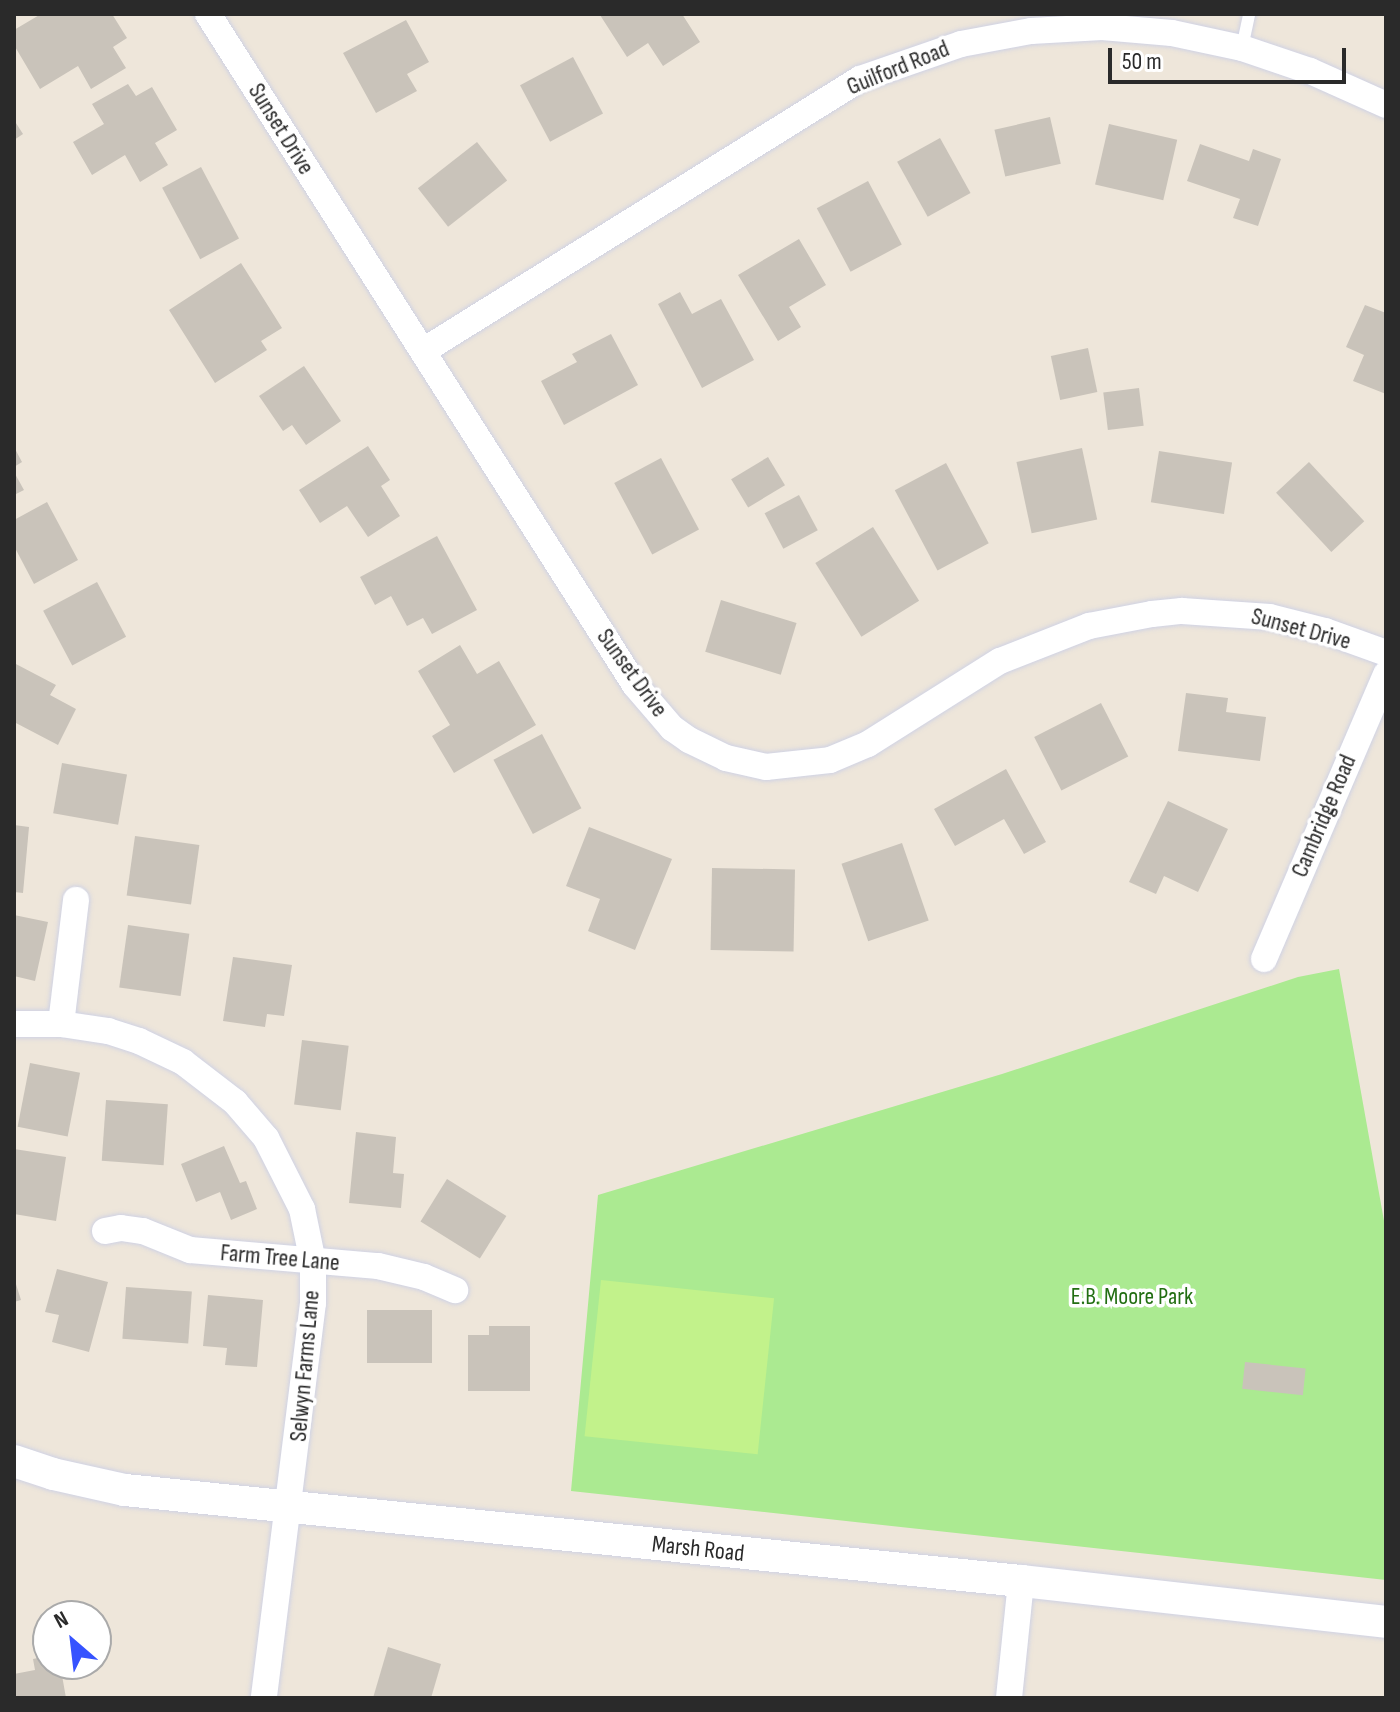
<!DOCTYPE html>
<style>
body{margin:0}
#map{position:relative;width:1400px;height:1712px;overflow:hidden;background:#eee6da;font-family:"Sofia Sans Condensed",sans-serif}
div>[style]{position:absolute}
.green>*{inset:0;background:#abea91}
.pitch>*{inset:0;background:#c2f28b;transform-origin:0 0}
.building>*{inset:0;background:#c9c3ba;transform-origin:0 0}
.roads{filter:drop-shadow(0 0 2px #cfd2e4) drop-shadow(0 0 2px #cfd2e4)}
.service>*{height:12px;margin:-6px;padding:0 6px;transform-origin:6px;border-radius:6px;background:#fff}
.minor>*{height:26px;margin:-13px;padding:0 13px;transform-origin:13px;border-radius:13px;background:#fff}
.tertiary>*{height:32px;margin:-16px;padding:0 16px;transform-origin:16px;border-radius:16px;background:#fff}
span{translate:-50% -50%;white-space:nowrap;text-align:center;line-height:1.15;-webkit-text-stroke:7px #fff;paint-order:stroke}
.street-label{font-size:24px;color:#2a2a2a}
.park-label{font-size:24px;color:#226e12}
.frame{position:absolute;inset:0;border:16px solid #2a2a2a;pointer-events:none}
.north{position:absolute;left:32px;top:1600px;width:80px;height:80px;box-sizing:border-box;background:#fff;border:2px solid #aaa;border-radius:50%;rotate:332deg;font-size:22px;font-weight:700;line-height:32px;text-align:center;color:#2a2a2a}
.north::after{content:'';display:block;margin:auto;width:28px;height:36px;background:#3653ff;clip-path:polygon(50% 0,100% 100%,50% 72%,0 100%)}
.scale{position:absolute;left:1108px;top:48px;width:238px;height:36px;box-sizing:border-box;border:4px solid #2a2a2a;border-top:0;padding-left:10px;font-size:24px;line-height:28px;white-space:nowrap;color:#2a2a2a;-webkit-text-stroke:6px #fff;paint-order:stroke}
</style>
<div id="map">
<div class="green">
<div style="clip-path:polygon(1339px 969px,1386px 1232px,1386px 1580px,571px 1491px,598px 1195px,1002px 1074px,1298px 977px)"></div>
</div>
<div class="pitch">
<div style="left:601px;top:1280px;width:174px;height:157px;rotate:6deg"></div>
</div>
<div class="building">
<div style="clip-path:polygon(41px 14px,112px 14px,127px 38px,113px 47px,126px 68px,91px 89px,78px 66px,40px 89px,14px 45px,14px 30px)"></div>
<div style="clip-path:polygon(682px 14px,700px 42px,663px 66px,648px 43px,627px 57px,600px 15px)"></div>
<div style="clip-path:polygon(406px 20px,429px 62px,407px 74px,417px 91px,376px 113px,343px 53px)"></div>
<div style="left:573px;top:57px;width:64px;height:60px;rotate:62deg"></div>
<div style="clip-path:polygon(128px 84px,136px 96px,152px 87px,177px 130px,155px 143px,168px 165px,140px 182px,125px 155px,92px 175px,73px 142px,104px 124px,92px 104px)"></div>
<div style="left:1050px;top:117px;width:48px;height:57px;rotate:77deg"></div>
<div style="clip-path:polygon(14px 120px,23px 134px,14px 140px)"></div>
<div style="left:1109px;top:124px;width:70px;height:62px;rotate:13deg"></div>
<div style="left:940px;top:138px;width:63px;height:49px;rotate:61deg"></div>
<div style="left:477px;top:142px;width:49px;height:75px;rotate:52deg"></div>
<div style="clip-path:polygon(1200px 144px,1249px 161px,1253px 149px,1281px 159px,1258px 226px,1233px 218px,1240px 199px,1187px 181px)"></div>
<div style="left:201px;top:167px;width:81px;height:44px;rotate:62deg"></div>
<div style="left:868px;top:181px;width:72px;height:58px;rotate:62deg"></div>
<div style="clip-path:polygon(799px 239px,826px 285px,789px 307px,801px 327px,778px 341px,738px 275px)"></div>
<div style="clip-path:polygon(241px 263px,282px 328px,261px 341px,267px 350px,215px 383px,169px 310px)"></div>
<div style="clip-path:polygon(680px 292px,692px 314px,721px 299px,754px 360px,702px 388px,658px 304px)"></div>
<div style="clip-path:polygon(1365px 305px,1386px 313px,1386px 394px,1353px 381px,1364px 355px,1346px 347px)"></div>
<div style="clip-path:polygon(611px 334px,638px 385px,564px 425px,541px 381px,577px 362px,572px 354px)"></div>
<div style="left:1088px;top:348px;width:45px;height:38px;rotate:78deg"></div>
<div style="clip-path:polygon(304px 366px,341px 421px,306px 445px,292px 425px,283px 431px,259px 396px)"></div>
<div style="left:1139px;top:388px;width:38px;height:36px;rotate:83deg"></div>
<div style="clip-path:polygon(368px 446px,390px 480px,381px 486px,400px 516px,368px 537px,347px 506px,320px 523px,299px 490px)"></div>
<div style="clip-path:polygon(14px 447px,22px 462px,14px 467px)"></div>
<div style="left:1082px;top:448px;width:73px;height:67px;rotate:78deg"></div>
<div style="left:1159px;top:451px;width:74px;height:52px;rotate:9deg"></div>
<div style="left:768px;top:457px;width:33px;height:43px;rotate:59deg"></div>
<div style="left:661px;top:458px;width:81px;height:53px;rotate:62deg"></div>
<div style="left:1309px;top:462px;width:81px;height:45px;rotate:47deg"></div>
<div style="left:946px;top:463px;width:91px;height:58px;rotate:62deg"></div>
<div style="clip-path:polygon(14px 472px,24px 490px,14px 495px)"></div>
<div style="left:799px;top:495px;width:40px;height:39px;rotate:62deg"></div>
<div style="clip-path:polygon(47px 502px,78px 560px,34px 584px,14px 546px,14px 520px)"></div>
<div style="left:873px;top:527px;width:87px;height:68px;rotate:58deg"></div>
<div style="clip-path:polygon(437px 536px,477px 610px,432px 634px,423px 618px,407px 626px,391px 596px,375px 605px,360px 577px)"></div>
<div style="left:97px;top:582px;width:62px;height:61px;rotate:62deg"></div>
<div style="left:721px;top:600px;width:79px;height:54px;rotate:17deg"></div>
<div style="clip-path:polygon(460px 645px,477px 674px,499px 661px,536px 725px,454px 773px,432px 736px,450px 725px,418px 671px)"></div>
<div style="clip-path:polygon(14px 663px,56px 685px,50px 695px,76px 709px,58px 745px,14px 722px)"></div>
<div style="clip-path:polygon(1186px 693px,1228px 698px,1226px 712px,1266px 717px,1260px 761px,1178px 751px)"></div>
<div style="left:1101px;top:703px;width:60px;height:75px;rotate:63deg"></div>
<div style="left:542px;top:734px;width:84px;height:55px;rotate:62deg"></div>
<div style="left:62px;top:763px;width:66px;height:51px;rotate:10deg"></div>
<div style="clip-path:polygon(1006px 769px,1046px 842px,1024px 854px,1004px 819px,955px 846px,934px 809px)"></div>
<div style="clip-path:polygon(1168px 801px,1228px 829px,1198px 892px,1164px 876px,1156px 894px,1129px 882px)"></div>
<div style="clip-path:polygon(14px 825px,29px 827px,23px 893px,14px 892px)"></div>
<div style="clip-path:polygon(589px 827px,672px 859px,635px 950px,588px 931px,600px 899px,566px 886px)"></div>
<div style="left:135px;top:836px;width:65px;height:60px;rotate:8deg"></div>
<div style="left:902px;top:843px;width:82px;height:64px;rotate:71deg"></div>
<div style="left:712px;top:868px;width:83px;height:82px;rotate:1deg"></div>
<div style="clip-path:polygon(14px 915px,48px 922px,35px 981px,14px 976px)"></div>
<div style="left:128px;top:925px;width:62px;height:63px;rotate:8deg"></div>
<div style="clip-path:polygon(233px 957px,292px 965px,284px 1016px,267px 1014px,265px 1027px,223px 1021px)"></div>
<div style="left:302px;top:1040px;width:47px;height:65px;rotate:7deg"></div>
<div style="left:30px;top:1063px;width:51px;height:65px;rotate:11deg"></div>
<div style="left:106px;top:1100px;width:62px;height:61px;rotate:4deg"></div>
<div style="clip-path:polygon(356px 1132px,396px 1137px,393px 1173px,404px 1174px,401px 1208px,349px 1203px)"></div>
<div style="clip-path:polygon(224px 1146px,240px 1183px,246px 1181px,257px 1209px,231px 1220px,220px 1192px,196px 1202px,181px 1164px)"></div>
<div style="clip-path:polygon(14px 1149px,66px 1157px,56px 1221px,14px 1214px)"></div>
<div style="left:447px;top:1179px;width:70px;height:50px;rotate:32deg"></div>
<div style="clip-path:polygon(57px 1269px,108px 1282px,89px 1352px,52px 1342px,59px 1315px,45px 1312px)"></div>
<div style="clip-path:polygon(14px 1278px,21px 1300px,14px 1302px)"></div>
<div style="left:126px;top:1287px;width:66px;height:52px;rotate:4deg"></div>
<div style="clip-path:polygon(208px 1295px,263px 1300px,257px 1367px,225px 1365px,227px 1348px,203px 1346px)"></div>
<div style="left:367px;top:1310px;width:65px;height:53px"></div>
<div style="clip-path:polygon(489px 1326px,530px 1326px,530px 1391px,468px 1391px,468px 1335px,489px 1335px)"></div>
<div style="left:1245px;top:1362px;width:61px;height:27px;rotate:6deg"></div>
<div style="clip-path:polygon(388px 1647px,441px 1664px,431px 1698px,373px 1698px)"></div>
<div style="clip-path:polygon(48px 1656px,48px 1664px,60px 1664px,66px 1698px,14px 1698px,14px 1674px,35px 1670px,33px 1659px)"></div>
</div>
<div class="roads">
<div class="service">
<div style="left:1242px;top:48px;width:35px;rotate:-78deg"></div>
</div>
<div class="minor">
<div style="left:208px;top:14px;width:795px;rotate:57.53deg"></div>
<div style="left:635px;top:685px;width:57px;rotate:49.3deg"></div>
<div style="left:672px;top:728px;width:21px;rotate:35deg"></div>
<div style="left:689px;top:740px;width:41px;rotate:25.9deg"></div>
<div style="left:726px;top:758px;width:41px;rotate:12.7deg"></div>
<div style="left:766px;top:767px;width:64px;rotate:-6.2deg"></div>
<div style="left:830px;top:760px;width:41px;rotate:-22.8deg"></div>
<div style="left:868px;top:744px;width:156px;rotate:-32.2deg"></div>
<div style="left:1000px;top:661px;width:96px;rotate:-21.5deg"></div>
<div style="left:1089px;top:626px;width:64px;rotate:-10.8deg"></div>
<div style="left:1152px;top:614px;width:30px;rotate:-6deg"></div>
<div style="left:1182px;top:611px;width:88px;rotate:3.9deg"></div>
<div style="left:1270px;top:617px;width:57px;rotate:14.3deg"></div>
<div style="left:1325px;top:631px;width:65px;rotate:19.8deg"></div>
<div style="left:423px;top:351px;width:515px;rotate:-31.9deg"></div>
<div style="left:860px;top:79px;width:107px;rotate:-19.1deg"></div>
<div style="left:961px;top:44px;width:71px;rotate:-10.5deg"></div>
<div style="left:1031px;top:31px;width:71px;rotate:-3.2deg"></div>
<div style="left:1102px;top:27px;width:70px;rotate:4.9deg"></div>
<div style="left:1172px;top:33px;width:72px;rotate:12.1deg"></div>
<div style="left:1242px;top:48px;width:72px;rotate:18.7deg"></div>
<div style="left:1310px;top:71px;width:83px;rotate:24.1deg"></div>
<div style="left:1264px;top:959px;width:310px;rotate:-66.8deg"></div>
<div style="left:14px;top:1024px;width:47px"></div>
<div style="left:61px;top:1024px;width:48px;rotate:8.5deg"></div>
<div style="left:108px;top:1031px;width:33px;rotate:18deg"></div>
<div style="left:139px;top:1041px;width:49px;rotate:25.5deg"></div>
<div style="left:183px;top:1062px;width:66px;rotate:37.6deg"></div>
<div style="left:235px;top:1102px;width:48px;rotate:49.3deg"></div>
<div style="left:266px;top:1138px;width:80px;rotate:63.1deg"></div>
<div style="left:302px;top:1209px;width:54px;rotate:78.3deg"></div>
<div style="left:313px;top:1262px;width:41px;rotate:90deg"></div>
<div style="left:313px;top:1303px;width:398px;rotate:97.1deg"></div>
<div style="left:61px;top:1024px;width:125px;rotate:-83.1deg"></div>
<div style="left:105px;top:1231px;width:16px;rotate:-11deg"></div>
<div style="left:121px;top:1228px;width:22px;rotate:8deg"></div>
<div style="left:143px;top:1231px;width:51px;rotate:22deg"></div>
<div style="left:190px;top:1250px;width:189px;rotate:4.9deg"></div>
<div style="left:378px;top:1266px;width:47px;rotate:13.4deg"></div>
<div style="left:424px;top:1277px;width:34px;rotate:23deg"></div>
<div style="left:1009px;top:1698px;width:118px;rotate:-84.1deg"></div>
</div>
<div class="tertiary">
<div style="left:14px;top:1461px;width:41px;rotate:18.4deg"></div>
<div style="left:53px;top:1474px;width:74px;rotate:12.5deg"></div>
<div style="left:125px;top:1490px;width:901px;rotate:5.8deg"></div>
<div style="left:1021px;top:1581px;width:367px;rotate:6.4deg"></div>
</div>
</div>
<div class="street-label">
<span style="left:898px;top:68px;rotate:-22deg">Guilford Road</span>
<span style="left:281px;top:129px;rotate:58deg">Sunset Drive</span>
<span style="left:1301px;top:629px;rotate:15deg">Sunset Drive</span>
<span style="left:632px;top:673px;rotate:54deg">Sunset Drive</span>
<span style="left:1324px;top:816px;rotate:-67deg">Cambridge Road</span>
<span style="left:280px;top:1258px;rotate:5deg">Farm Tree Lane</span>
<span style="left:305px;top:1366px;rotate:-85deg">Selwyn Farms Lane</span>
<span style="left:698px;top:1549px;rotate:6deg">Marsh Road</span>
</div>
<div class="park-label">
<span style="left:1132px;top:1297px">E.B. Moore Park</span>
</div>
<div class="frame"></div>
<div class="north">N</div>
<div class="scale">50 m</div>
</div>
